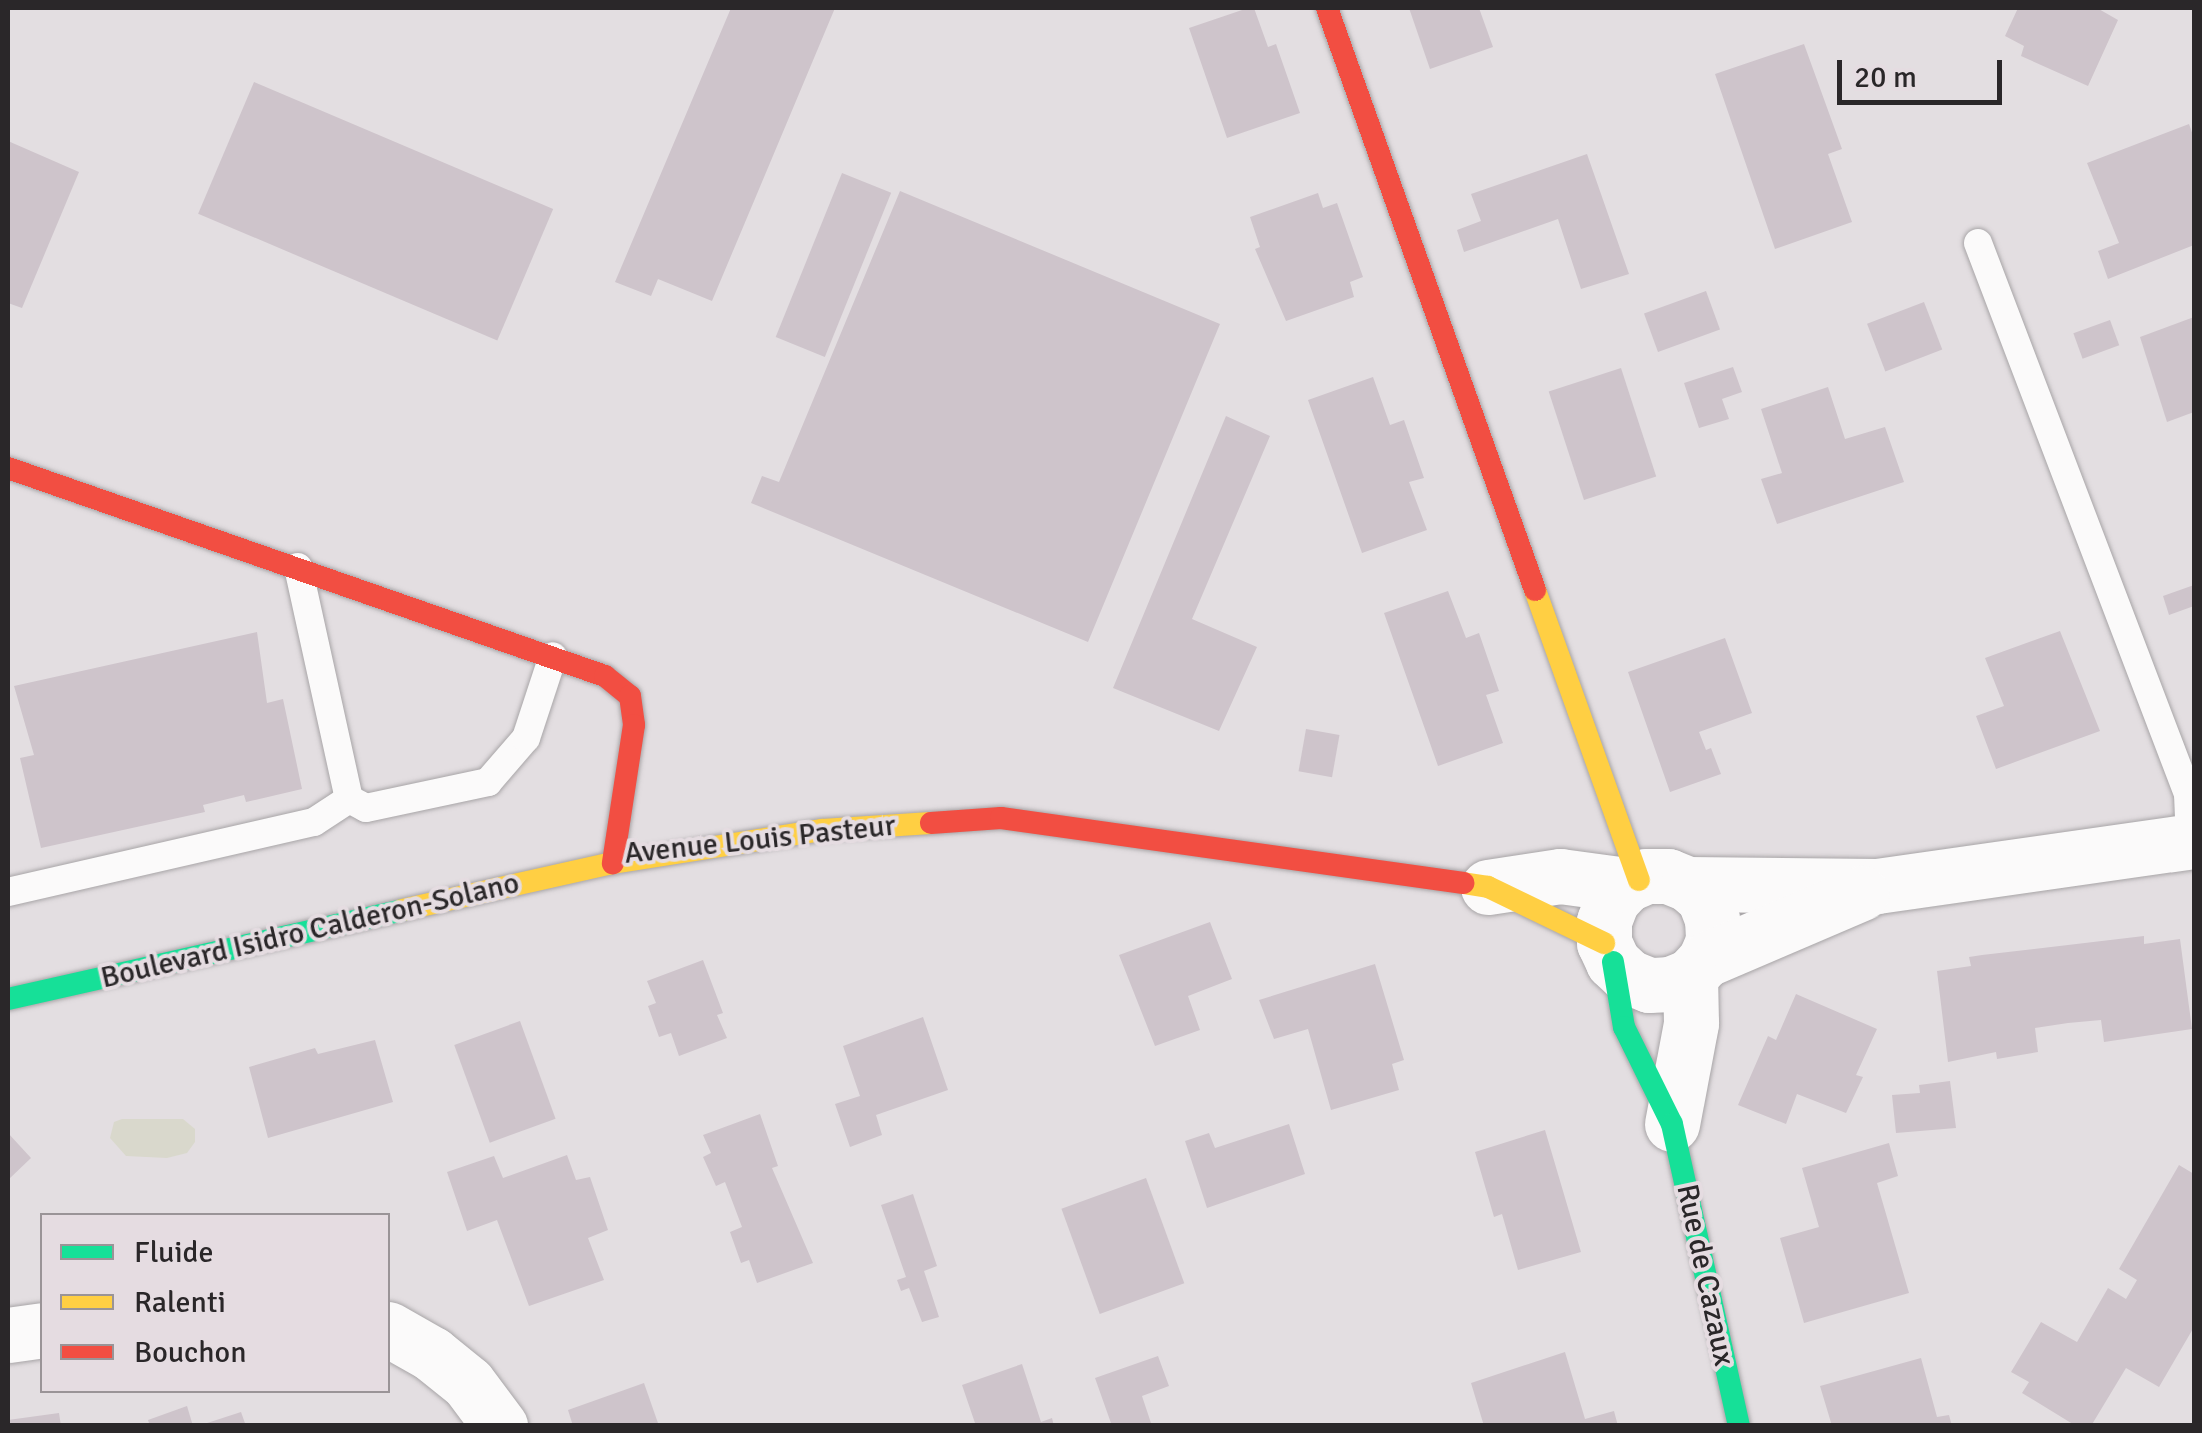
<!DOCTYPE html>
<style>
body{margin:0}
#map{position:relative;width:2202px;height:1433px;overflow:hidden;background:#e3dee1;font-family:Signika,sans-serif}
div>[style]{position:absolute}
.green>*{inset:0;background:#d9d8cc}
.building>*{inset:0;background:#cec4cb;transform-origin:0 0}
.roads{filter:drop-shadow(0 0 2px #a8a5a7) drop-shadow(0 0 2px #a8a5a7)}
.lane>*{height:28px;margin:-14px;padding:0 14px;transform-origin:14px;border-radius:14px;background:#fbfafa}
.street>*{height:55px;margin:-27.5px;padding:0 27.5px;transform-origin:27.5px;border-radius:27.5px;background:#fbfafa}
.fast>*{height:22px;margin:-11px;padding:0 11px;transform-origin:11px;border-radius:11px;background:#16e098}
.slow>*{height:22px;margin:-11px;padding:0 11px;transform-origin:11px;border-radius:11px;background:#ffcf43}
.jam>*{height:22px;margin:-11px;padding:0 11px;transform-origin:11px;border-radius:11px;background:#f24e42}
span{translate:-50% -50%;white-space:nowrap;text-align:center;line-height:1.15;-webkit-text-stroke:8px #e5dce1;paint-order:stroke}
.street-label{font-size:30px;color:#2a2729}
.frame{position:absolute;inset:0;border:10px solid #2a2729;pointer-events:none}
.legend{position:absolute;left:40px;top:1213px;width:350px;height:180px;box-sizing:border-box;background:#e5dce1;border:2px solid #9a9497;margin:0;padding:12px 18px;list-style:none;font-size:30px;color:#2a2729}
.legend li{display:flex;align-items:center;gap:20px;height:50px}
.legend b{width:50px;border:2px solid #9a9497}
.scale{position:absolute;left:1837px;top:60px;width:165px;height:45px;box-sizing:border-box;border:5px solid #2a2729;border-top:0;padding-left:12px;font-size:30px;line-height:35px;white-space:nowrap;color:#2a2729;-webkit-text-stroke:8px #e5dce1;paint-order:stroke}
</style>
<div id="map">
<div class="green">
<div style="clip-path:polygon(122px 1119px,183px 1119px,195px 1129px,195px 1142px,187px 1153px,167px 1158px,126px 1156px,110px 1138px,114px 1122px)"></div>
</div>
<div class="building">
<div style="clip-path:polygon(731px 8px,835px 8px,712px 301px,658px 279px,651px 296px,615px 282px)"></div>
<div style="clip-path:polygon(1248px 8px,1254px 8px,1268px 47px,1276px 44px,1300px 113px,1227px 138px,1189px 28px)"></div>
<div style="clip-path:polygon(1409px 8px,1479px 8px,1493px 47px,1430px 69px)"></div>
<div style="clip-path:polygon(2018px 8px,2097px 8px,2118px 20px,2088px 86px,2021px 56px,2024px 46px,2005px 36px)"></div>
<div style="clip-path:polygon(1804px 44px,1842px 149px,1828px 154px,1852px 222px,1775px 249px,1715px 74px)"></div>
<div style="left:254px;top:82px;width:325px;height:143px;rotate:23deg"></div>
<div style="clip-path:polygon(2189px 124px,2194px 138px,2194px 245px,2108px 279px,2098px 251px,2119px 243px,2087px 163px)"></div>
<div style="clip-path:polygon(8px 141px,79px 172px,22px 308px,8px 303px)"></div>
<div style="clip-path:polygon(1587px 154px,1629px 274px,1581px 289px,1558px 219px,1464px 252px,1457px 230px,1481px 221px,1471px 194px)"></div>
<div style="left:842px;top:173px;width:53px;height:177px;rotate:22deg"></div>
<div style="clip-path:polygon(900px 191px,1220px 324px,1088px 642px,751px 503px,762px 476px,779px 482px)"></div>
<div style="clip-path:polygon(1318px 193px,1323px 208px,1337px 203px,1363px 277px,1350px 282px,1354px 297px,1286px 321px,1255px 249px,1260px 247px,1250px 217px)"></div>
<div style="left:1706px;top:291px;width:41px;height:66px;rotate:70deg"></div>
<div style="left:1924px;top:302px;width:51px;height:61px;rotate:69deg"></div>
<div style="clip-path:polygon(2194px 317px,2194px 412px,2167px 422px,2140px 337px)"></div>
<div style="left:2110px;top:320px;width:27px;height:39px;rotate:70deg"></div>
<div style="clip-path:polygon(1733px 367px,1742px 392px,1722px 399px,1729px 419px,1699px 428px,1684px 383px)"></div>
<div style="left:1621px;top:368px;width:114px;height:76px;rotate:72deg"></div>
<div style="clip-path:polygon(1373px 377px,1390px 425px,1404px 420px,1424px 478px,1409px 482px,1427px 530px,1362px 553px,1308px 400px)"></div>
<div style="clip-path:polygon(1828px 387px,1845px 439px,1885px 427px,1904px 482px,1777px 524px,1761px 479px,1782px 473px,1761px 409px)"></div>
<div style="clip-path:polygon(1226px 416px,1270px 436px,1192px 619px,1257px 647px,1219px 731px,1113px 688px)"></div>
<div style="clip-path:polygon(2194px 585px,2194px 606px,2169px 615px,2163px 596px)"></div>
<div style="clip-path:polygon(1448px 591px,1466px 638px,1479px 633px,1499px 691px,1486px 695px,1503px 743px,1438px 766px,1384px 613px)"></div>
<div style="clip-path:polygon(2060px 631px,2100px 731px,1996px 769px,1976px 716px,2004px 706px,1985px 658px)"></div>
<div style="clip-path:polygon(257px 632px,267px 703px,283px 699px,302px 789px,246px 802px,244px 795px,203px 805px,205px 812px,41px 848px,20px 758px,34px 755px,14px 686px)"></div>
<div style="clip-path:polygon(1725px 638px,1752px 713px,1699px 732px,1706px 750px,1711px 748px,1721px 774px,1670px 792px,1628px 672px)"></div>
<div style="left:1306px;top:729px;width:34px;height:43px;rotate:10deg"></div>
<div style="clip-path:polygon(1210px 922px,1232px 979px,1188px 996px,1200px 1030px,1155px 1046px,1119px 955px)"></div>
<div style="clip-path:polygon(2144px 936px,2144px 944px,2180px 939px,2192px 1029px,2104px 1042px,2101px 1020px,2068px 1023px,2035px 1028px,2038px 1052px,1997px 1059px,1996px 1052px,1948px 1062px,1937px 971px,1971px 966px,1969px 957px,1982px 955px)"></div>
<div style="clip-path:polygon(703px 960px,723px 1013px,717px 1015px,727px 1038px,679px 1056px,671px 1033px,659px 1037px,648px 1006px,656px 1003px,647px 981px)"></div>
<div style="clip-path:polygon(1375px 964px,1404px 1060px,1392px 1064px,1399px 1090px,1331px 1110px,1308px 1029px,1274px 1039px,1259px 1000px)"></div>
<div style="clip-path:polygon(1796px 994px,1877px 1029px,1856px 1075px,1863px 1077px,1846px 1113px,1797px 1094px,1786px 1124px,1738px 1105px,1768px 1036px,1776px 1040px)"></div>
<div style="clip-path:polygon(923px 1017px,948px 1090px,876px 1115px,882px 1135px,850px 1147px,835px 1104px,860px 1096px,843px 1046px)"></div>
<div style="left:520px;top:1021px;width:104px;height:70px;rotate:70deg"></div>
<div style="clip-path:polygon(375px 1040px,393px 1102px,268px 1138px,249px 1067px,315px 1048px,318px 1054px)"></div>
<div style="clip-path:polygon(1950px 1081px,1956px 1128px,1896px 1133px,1892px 1095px,1920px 1093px,1919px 1085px)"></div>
<div style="clip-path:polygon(760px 1114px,778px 1166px,772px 1168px,813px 1263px,757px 1283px,749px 1260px,741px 1263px,730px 1232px,742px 1227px,725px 1182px,716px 1186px,703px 1157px,711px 1153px,703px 1135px)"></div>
<div style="clip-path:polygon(1289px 1124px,1305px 1174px,1207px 1208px,1185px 1141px,1209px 1133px,1215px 1148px)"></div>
<div style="clip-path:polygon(1545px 1130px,1581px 1252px,1518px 1270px,1502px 1214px,1494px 1217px,1475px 1152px)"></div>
<div style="clip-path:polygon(8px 1133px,31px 1158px,8px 1180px)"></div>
<div style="clip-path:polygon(1889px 1143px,1898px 1176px,1877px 1183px,1909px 1293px,1804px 1323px,1780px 1238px,1819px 1227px,1802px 1168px)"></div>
<div style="clip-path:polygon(567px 1155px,576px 1180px,590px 1177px,608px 1230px,588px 1238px,604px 1280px,529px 1306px,497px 1220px,467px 1231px,447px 1172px,494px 1156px,503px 1178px)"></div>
<div style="clip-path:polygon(2179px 1165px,2194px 1174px,2194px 1327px,2159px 1387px,2126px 1368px,2091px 1426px,2076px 1426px,2022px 1393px,2029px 1382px,2011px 1372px,2041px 1322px,2077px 1342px,2108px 1288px,2126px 1299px,2137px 1280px,2119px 1269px)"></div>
<div style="left:1146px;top:1178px;width:112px;height:90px;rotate:70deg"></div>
<div style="clip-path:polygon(913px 1194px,937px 1266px,924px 1271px,939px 1317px,922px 1322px,909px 1288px,901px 1291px,897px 1280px,906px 1277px,881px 1205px)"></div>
<div style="clip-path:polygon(1565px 1352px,1585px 1419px,1614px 1411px,1618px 1426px,1484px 1426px,1471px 1383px)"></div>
<div style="clip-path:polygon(1158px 1356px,1169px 1386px,1142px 1396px,1152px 1426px,1112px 1426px,1095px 1378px)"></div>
<div style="clip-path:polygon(1921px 1358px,1937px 1417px,1949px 1415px,1952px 1426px,1832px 1426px,1820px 1386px)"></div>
<div style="clip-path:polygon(1022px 1364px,1041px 1422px,1052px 1418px,1054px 1426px,976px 1426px,962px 1385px)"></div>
<div style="clip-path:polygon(644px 1383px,659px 1426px,573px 1426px,568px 1410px)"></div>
<div style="clip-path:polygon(187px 1406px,193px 1426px,150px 1426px,148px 1420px)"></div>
<div style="clip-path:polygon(241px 1412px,246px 1426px,201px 1426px,201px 1425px)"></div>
<div style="clip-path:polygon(59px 1413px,61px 1426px,8px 1426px,8px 1420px)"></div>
</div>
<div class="roads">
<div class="lane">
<div style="left:1978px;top:243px;width:590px;rotate:69.14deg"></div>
<div style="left:2188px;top:794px;width:48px;rotate:87.6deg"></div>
<div style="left:298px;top:567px;width:238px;rotate:77.6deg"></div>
<div style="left:349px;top:799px;width:19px;rotate:28deg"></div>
<div style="left:366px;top:808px;width:125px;rotate:-12deg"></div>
<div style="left:488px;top:782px;width:58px;rotate:-49.2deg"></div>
<div style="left:526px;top:738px;width:86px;rotate:-71.8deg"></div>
<div style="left:8px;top:892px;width:314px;rotate:-12.9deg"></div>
<div style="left:314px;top:822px;width:42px;rotate:-33.3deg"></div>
</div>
<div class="street">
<div style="left:1688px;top:884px;width:21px;rotate:41deg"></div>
<div style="left:1704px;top:898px;width:22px;rotate:69deg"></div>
<div style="left:1712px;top:919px;width:22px;rotate:87deg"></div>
<div style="left:1713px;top:941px;width:21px;rotate:113deg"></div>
<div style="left:1705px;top:960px;width:22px;rotate:133deg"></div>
<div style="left:1690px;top:976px;width:22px;rotate:158deg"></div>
<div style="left:1670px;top:984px;width:21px;rotate:177deg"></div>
<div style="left:1649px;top:985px;width:22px;rotate:-158deg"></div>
<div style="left:1629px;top:977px;width:22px;rotate:-137deg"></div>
<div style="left:1613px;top:962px;width:21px;rotate:-115deg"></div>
<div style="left:1604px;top:943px;width:22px;rotate:-90deg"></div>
<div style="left:1604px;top:921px;width:22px;rotate:-69deg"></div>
<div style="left:1612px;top:900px;width:21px;rotate:-47deg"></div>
<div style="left:1626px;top:885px;width:22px;rotate:-24deg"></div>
<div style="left:1646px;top:876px;width:22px"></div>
<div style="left:1668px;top:876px;width:22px;rotate:22deg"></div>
<div style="left:1688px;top:884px;width:189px;rotate:0.6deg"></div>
<div style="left:1877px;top:886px;width:320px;rotate:-8.1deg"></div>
<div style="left:1488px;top:887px;width:73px;rotate:-8.7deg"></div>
<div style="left:1560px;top:876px;width:67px;rotate:7.8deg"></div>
<div style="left:1705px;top:960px;width:170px;rotate:-23.2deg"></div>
<div style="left:1672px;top:1124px;width:103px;rotate:-79.3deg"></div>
<div style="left:1691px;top:1023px;width:47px;rotate:-91.2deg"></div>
<div style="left:388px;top:1329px;width:51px;rotate:29.6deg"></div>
<div style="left:432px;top:1354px;width:46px;rotate:38.9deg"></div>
<div style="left:468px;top:1383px;width:54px;rotate:53.3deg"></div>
<div style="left:8px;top:1335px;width:34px;rotate:-8deg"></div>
</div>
<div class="fast">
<div style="left:1613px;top:962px;width:66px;rotate:80.4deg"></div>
<div style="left:1624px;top:1027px;width:108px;rotate:63.7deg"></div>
<div style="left:1672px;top:1124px;width:309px;rotate:77.5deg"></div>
<div style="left:8px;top:999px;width:404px;rotate:-12.7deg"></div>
</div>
<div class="slow">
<div style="left:1535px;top:590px;width:308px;rotate:70.3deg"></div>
<div style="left:1463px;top:883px;width:25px;rotate:9deg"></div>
<div style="left:1488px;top:887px;width:129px;rotate:25.8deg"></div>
<div style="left:402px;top:910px;width:216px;rotate:-12.6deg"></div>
<div style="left:613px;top:863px;width:212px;rotate:-9deg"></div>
<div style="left:822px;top:830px;width:109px;rotate:-3.7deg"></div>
</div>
<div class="jam">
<div style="left:1327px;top:8px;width:618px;rotate:70.33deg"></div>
<div style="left:8px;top:468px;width:632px;rotate:19.21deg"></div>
<div style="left:605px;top:676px;width:32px;rotate:39deg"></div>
<div style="left:630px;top:696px;width:29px;rotate:82deg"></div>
<div style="left:634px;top:725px;width:140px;rotate:98.7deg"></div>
<div style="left:931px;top:823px;width:70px;rotate:-4.1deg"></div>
<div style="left:1001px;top:818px;width:467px;rotate:8deg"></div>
</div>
</div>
<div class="street-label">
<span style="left:760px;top:840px;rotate:-6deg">Avenue Louis Pasteur</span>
<span style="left:310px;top:931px;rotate:-13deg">Boulevard Isidro Calderon-Solano</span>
<span style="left:1705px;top:1275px;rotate:78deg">Rue de Cazaux</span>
</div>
<div class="frame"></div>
<ul class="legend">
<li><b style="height:12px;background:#16e098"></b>Fluide</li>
<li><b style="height:12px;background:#ffcf43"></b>Ralenti</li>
<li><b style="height:12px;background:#f24e42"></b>Bouchon</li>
</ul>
<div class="scale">20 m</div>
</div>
